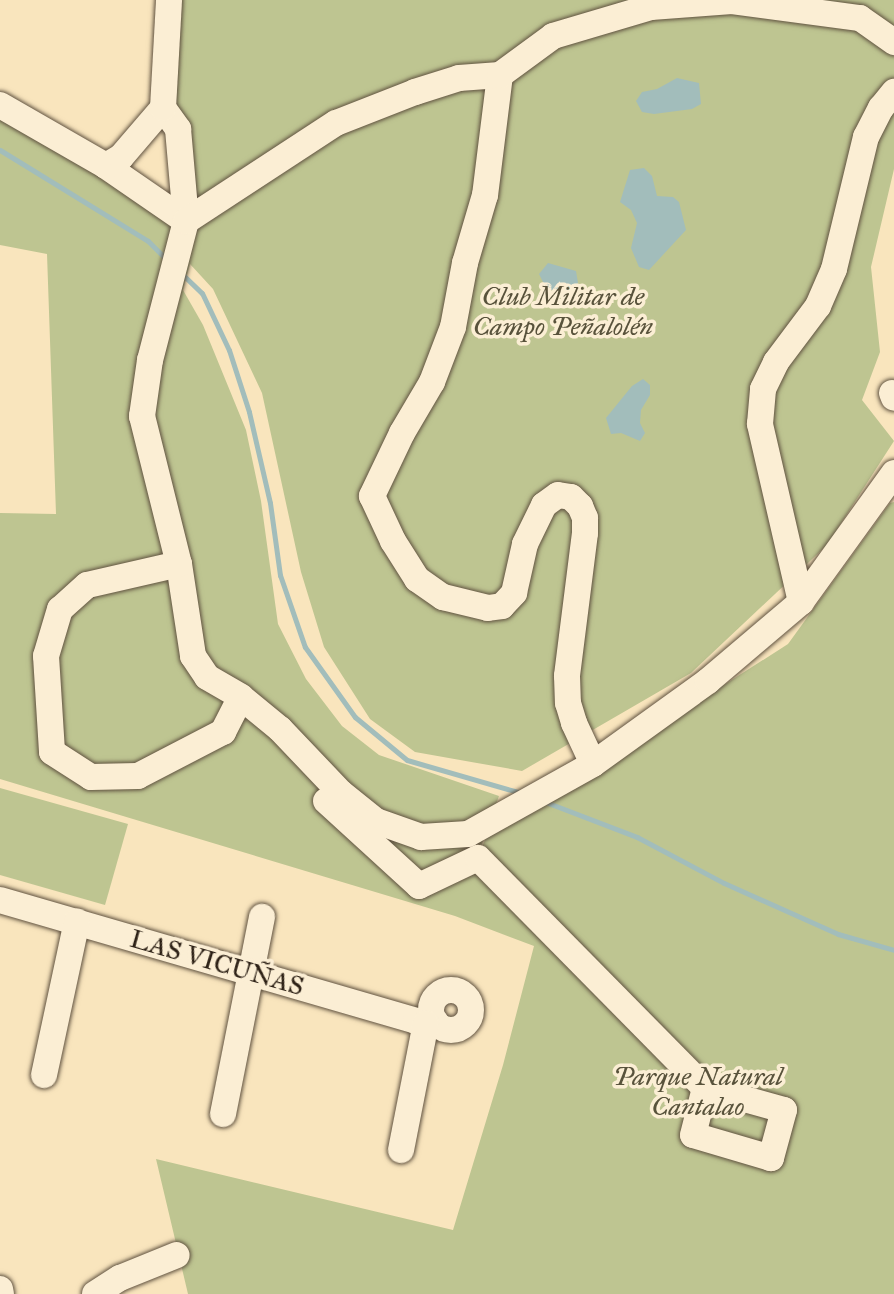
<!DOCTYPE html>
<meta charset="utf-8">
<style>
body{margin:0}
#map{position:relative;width:894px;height:1294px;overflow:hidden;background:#f9e5bd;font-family:"IM FELL Great Primer",serif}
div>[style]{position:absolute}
.green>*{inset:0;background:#bec591}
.water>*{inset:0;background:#a2bdbb}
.stream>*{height:5px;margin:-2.5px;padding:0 2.5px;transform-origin:2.5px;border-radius:2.5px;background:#a2bdbb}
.roads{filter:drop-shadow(0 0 2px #605240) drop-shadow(0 0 2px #605240)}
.minor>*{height:26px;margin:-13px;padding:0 13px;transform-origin:13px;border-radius:13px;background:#fbeed4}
.minor>.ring{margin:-13px;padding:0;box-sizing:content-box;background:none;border:26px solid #fbeed4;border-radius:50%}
span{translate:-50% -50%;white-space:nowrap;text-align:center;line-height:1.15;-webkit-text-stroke:7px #fbeed4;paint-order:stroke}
.park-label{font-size:26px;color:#58523b;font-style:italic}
.street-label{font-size:26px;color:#2d2116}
</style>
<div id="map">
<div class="green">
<div style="clip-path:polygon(180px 0,894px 0,894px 169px,871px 267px,880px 352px,862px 400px,894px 441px,827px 545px,691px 673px,522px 771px,415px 752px,370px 719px,324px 647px,301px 572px,262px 393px,213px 289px,190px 264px,183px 290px,203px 325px,246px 430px,261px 501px,278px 624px,306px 679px,342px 726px,379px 755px,499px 796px,470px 877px,489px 830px,571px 783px,788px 644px,890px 503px,894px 502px,894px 1294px,188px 1294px,156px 1159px,453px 1230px,503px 1065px,534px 946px,455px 916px,0 779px,0 513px,56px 514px,47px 254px,0 245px,0 108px,196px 235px,174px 101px)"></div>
<div style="clip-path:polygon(0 788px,128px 824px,105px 905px,0 875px)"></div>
</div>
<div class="water">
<div style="clip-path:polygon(677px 78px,699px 83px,701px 104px,692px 109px,654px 114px,642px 112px,636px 101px,642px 92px,657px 89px)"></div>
<div style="clip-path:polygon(644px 168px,652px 176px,657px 196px,673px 197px,679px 202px,686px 230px,649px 270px,639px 267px,631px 248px,637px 223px,631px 210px,620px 202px,630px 170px)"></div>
<div style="clip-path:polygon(548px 263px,576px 271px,578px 283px,569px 291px,547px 290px,539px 274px)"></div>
<div style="clip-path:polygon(643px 379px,650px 385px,650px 395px,641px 410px,640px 423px,645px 433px,640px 441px,621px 433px,611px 434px,606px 418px,632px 386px)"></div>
</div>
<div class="stream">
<div style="left:0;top:150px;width:174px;rotate:31.6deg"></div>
<div style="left:148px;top:241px;width:28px;rotate:45deg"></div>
<div style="left:180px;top:272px;width:30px;rotate:44deg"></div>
<div style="left:202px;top:293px;width:63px;rotate:64.7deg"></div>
<div style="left:229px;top:350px;width:65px;rotate:72.1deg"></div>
<div style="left:249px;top:412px;width:93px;rotate:77deg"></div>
<div style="left:270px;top:503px;width:73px;rotate:82.1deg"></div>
<div style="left:280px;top:575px;width:76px;rotate:70.9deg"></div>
<div style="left:305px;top:647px;width:86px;rotate:54.5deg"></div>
<div style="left:355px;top:717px;width:67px;rotate:39.6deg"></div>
<div style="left:407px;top:760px;width:119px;rotate:16.1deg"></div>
<div style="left:543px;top:801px;width:101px;rotate:21deg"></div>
<div style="left:637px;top:837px;width:98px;rotate:27.9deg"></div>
<div style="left:724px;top:883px;width:125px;rotate:24.1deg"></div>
<div style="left:838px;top:934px;width:58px;rotate:15.9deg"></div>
</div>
<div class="roads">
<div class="minor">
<div style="left:500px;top:75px;width:121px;rotate:97.1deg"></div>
<div style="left:485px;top:195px;width:71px;rotate:106.4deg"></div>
<div style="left:465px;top:263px;width:65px;rotate:100.6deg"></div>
<div style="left:453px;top:327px;width:59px;rotate:110.9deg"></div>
<div style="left:432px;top:382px;width:59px;rotate:120.5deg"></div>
<div style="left:402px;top:433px;width:70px;rotate:115.5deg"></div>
<div style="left:372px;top:496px;width:50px;rotate:65deg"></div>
<div style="left:393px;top:541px;width:45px;rotate:57.7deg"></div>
<div style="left:417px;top:579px;width:32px;rotate:35deg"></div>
<div style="left:443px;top:597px;width:46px;rotate:13.7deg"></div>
<div style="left:488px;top:608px;width:14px;rotate:-8deg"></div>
<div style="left:502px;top:606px;width:18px;rotate:-47deg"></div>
<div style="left:514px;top:593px;width:50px;rotate:-77.3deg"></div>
<div style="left:525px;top:544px;width:43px;rotate:-64deg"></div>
<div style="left:544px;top:505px;width:17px;rotate:-36deg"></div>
<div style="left:558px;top:495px;width:13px;rotate:9deg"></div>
<div style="left:571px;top:497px;width:13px;rotate:45deg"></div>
<div style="left:580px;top:506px;width:13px;rotate:67deg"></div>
<div style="left:585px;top:518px;width:15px;rotate:90deg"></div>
<div style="left:585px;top:533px;width:144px;rotate:97.2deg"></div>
<div style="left:567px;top:676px;width:27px;rotate:88deg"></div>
<div style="left:568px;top:703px;width:21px;rotate:73deg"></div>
<div style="left:574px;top:723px;width:45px;rotate:65.1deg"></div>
<div style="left:0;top:105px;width:122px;rotate:29.9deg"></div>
<div style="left:106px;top:166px;width:97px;rotate:34.5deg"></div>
<div style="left:163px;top:108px;width:26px;rotate:54deg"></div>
<div style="left:178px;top:129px;width:92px;rotate:85deg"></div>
<div style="left:186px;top:221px;width:144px;rotate:104.5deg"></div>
<div style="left:150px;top:360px;width:57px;rotate:98.1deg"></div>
<div style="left:142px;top:416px;width:153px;rotate:76deg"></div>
<div style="left:179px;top:564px;width:93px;rotate:81.3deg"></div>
<div style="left:193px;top:656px;width:25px;rotate:56deg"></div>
<div style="left:207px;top:677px;width:39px;rotate:30deg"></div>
<div style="left:241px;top:697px;width:50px;rotate:39.4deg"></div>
<div style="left:280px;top:729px;width:88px;rotate:46.4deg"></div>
<div style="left:341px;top:793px;width:45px;rotate:38.7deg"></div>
<div style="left:376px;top:821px;width:48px;rotate:19.6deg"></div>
<div style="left:421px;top:837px;width:47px;rotate:-3.7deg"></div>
<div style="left:468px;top:834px;width:143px;rotate:-29.2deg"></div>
<div style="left:593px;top:764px;width:142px;rotate:-35.8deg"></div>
<div style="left:708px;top:681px;width:122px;rotate:-40.3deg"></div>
<div style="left:801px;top:602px;width:159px;rotate:-54.2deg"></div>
<div style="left:106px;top:166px;width:17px;rotate:-31deg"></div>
<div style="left:121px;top:157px;width:65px;rotate:-49.4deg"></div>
<div style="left:163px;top:108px;width:108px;rotate:-86.8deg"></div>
<div style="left:186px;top:221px;width:179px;rotate:-33.2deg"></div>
<div style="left:336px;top:123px;width:85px;rotate:-21.4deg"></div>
<div style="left:415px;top:92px;width:46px;rotate:-17.7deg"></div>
<div style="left:459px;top:78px;width:41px;rotate:-4.2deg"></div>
<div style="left:500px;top:75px;width:66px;rotate:-36.3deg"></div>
<div style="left:553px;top:36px;width:102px;rotate:-16.5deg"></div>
<div style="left:651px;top:7px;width:81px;rotate:-4.2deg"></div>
<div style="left:732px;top:1px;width:129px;rotate:7.6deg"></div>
<div style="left:860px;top:18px;width:42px;rotate:35.2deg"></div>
<div style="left:892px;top:393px;width:5px;rotate:68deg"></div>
<div style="left:179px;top:564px;width:94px;rotate:167.1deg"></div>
<div style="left:87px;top:585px;width:36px;rotate:138deg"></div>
<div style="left:60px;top:609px;width:49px;rotate:106.6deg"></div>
<div style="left:46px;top:656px;width:96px;rotate:86.4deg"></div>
<div style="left:52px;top:752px;width:46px;rotate:32.7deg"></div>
<div style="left:91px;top:777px;width:47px;rotate:-1.2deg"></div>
<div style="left:138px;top:776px;width:96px;rotate:-27.4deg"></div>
<div style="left:223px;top:732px;width:39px;rotate:-63deg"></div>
<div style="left:801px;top:602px;width:183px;rotate:-103deg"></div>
<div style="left:760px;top:424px;width:35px;rotate:-85deg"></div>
<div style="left:763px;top:389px;width:30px;rotate:-64deg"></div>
<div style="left:776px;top:362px;width:70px;rotate:-53.1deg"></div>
<div style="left:818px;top:306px;width:40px;rotate:-66.6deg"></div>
<div style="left:834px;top:269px;width:136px;rotate:-76.4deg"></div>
<div style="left:866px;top:137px;width:33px;rotate:-63deg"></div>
<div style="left:881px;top:108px;width:21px;rotate:-51deg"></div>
<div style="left:326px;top:801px;width:126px;rotate:42.4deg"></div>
<div style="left:419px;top:886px;width:65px;rotate:-25.4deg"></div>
<div style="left:478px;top:858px;width:323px;rotate:45.4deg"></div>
<div style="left:705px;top:1088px;width:82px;rotate:15.6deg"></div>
<div style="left:784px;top:1110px;width:50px;rotate:105.2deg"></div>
<div style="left:771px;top:1158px;width:81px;rotate:-163.6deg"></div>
<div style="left:693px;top:1135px;width:49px;rotate:-75.7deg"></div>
<div style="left:0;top:900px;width:433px;rotate:16.2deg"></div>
<div style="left:416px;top:1021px;width:19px"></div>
<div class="ring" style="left:431px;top:990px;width:14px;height:14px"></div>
<div style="left:44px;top:1075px;width:157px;rotate:-77.9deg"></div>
<div style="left:223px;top:1114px;width:201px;rotate:-78.8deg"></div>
<div style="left:401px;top:1150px;width:129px;rotate:-78.9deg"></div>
<div style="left:0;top:1289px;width:5px;rotate:79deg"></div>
<div style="left:95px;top:1294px;width:30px;rotate:-33deg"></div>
<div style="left:120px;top:1278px;width:61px;rotate:-22deg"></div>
</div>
</div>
<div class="park-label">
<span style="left:563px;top:312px">Club Militar de<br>Campo Peñalolén</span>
<span style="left:698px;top:1092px">Parque Natural<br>Cantalao</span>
</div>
<div class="street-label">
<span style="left:217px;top:963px;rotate:16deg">LAS VICUÑAS</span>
</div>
</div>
